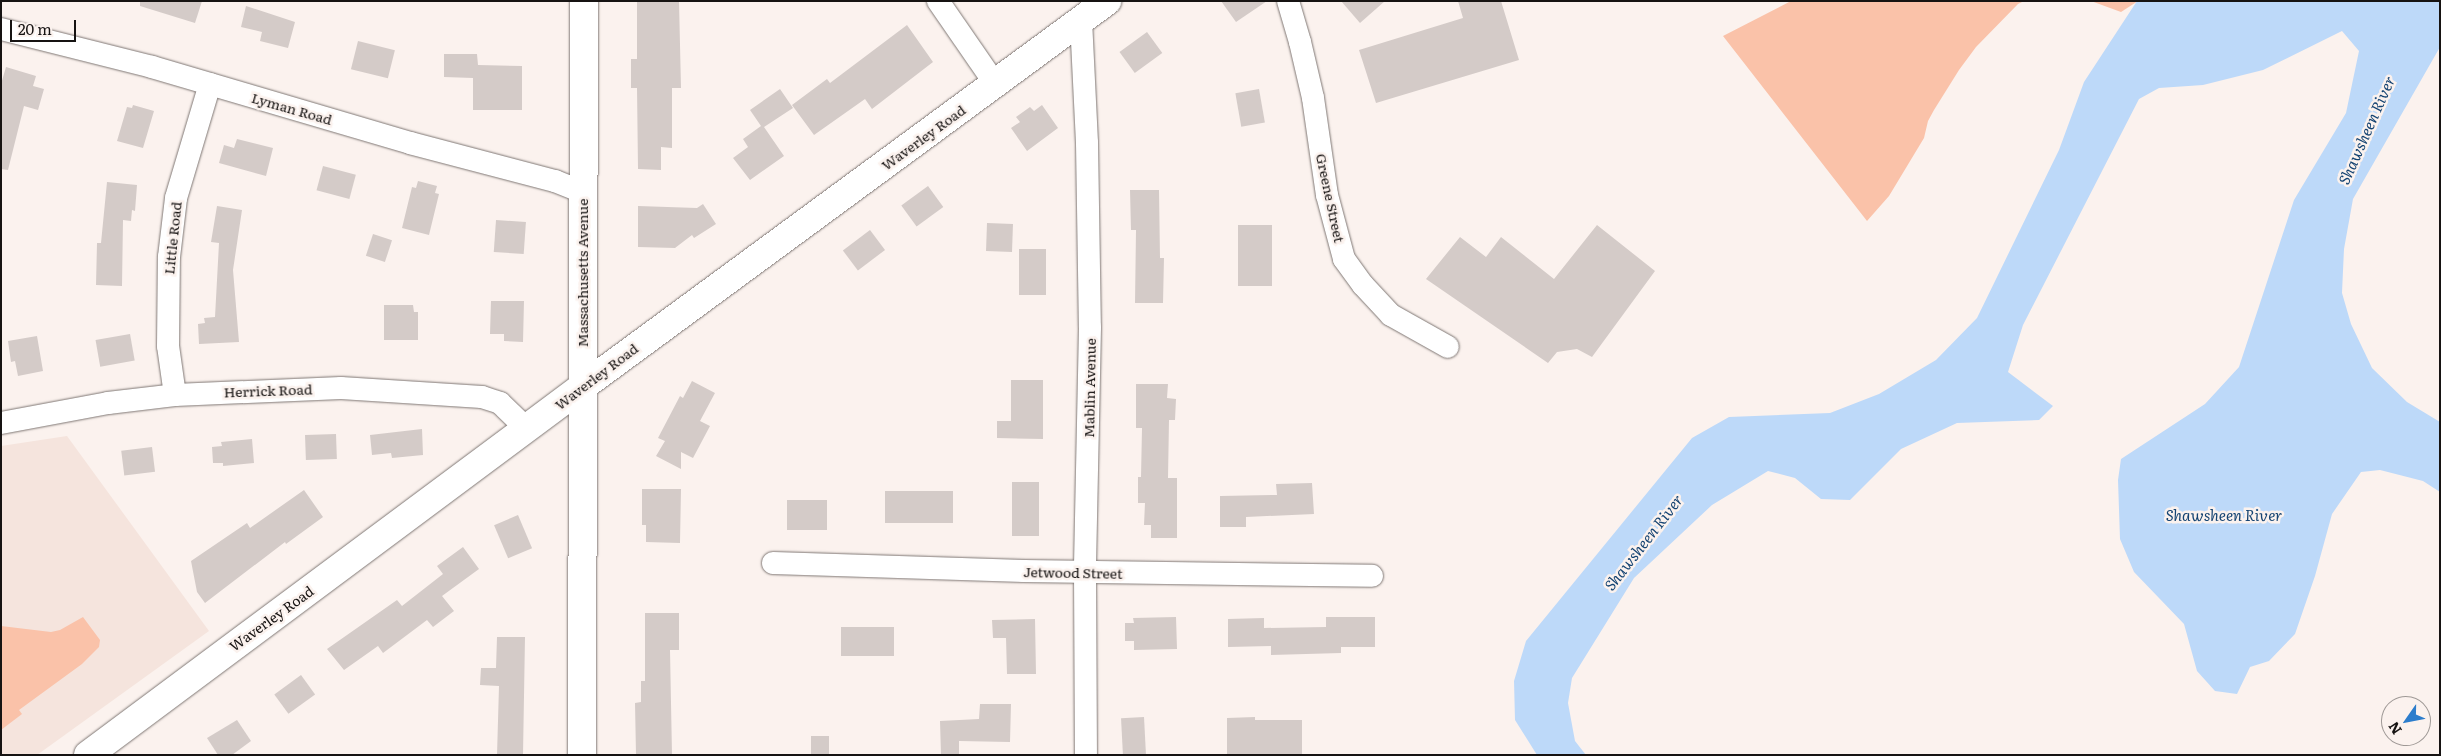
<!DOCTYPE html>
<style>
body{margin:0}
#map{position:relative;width:2441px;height:756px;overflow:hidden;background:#fbf2ee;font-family:Literata,serif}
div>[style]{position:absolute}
.built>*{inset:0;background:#f5e4dd}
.green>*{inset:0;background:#fac2a9}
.water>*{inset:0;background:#bdd9f9}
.building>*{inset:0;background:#d4cbc8;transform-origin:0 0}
.roads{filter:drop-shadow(0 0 1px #7f7774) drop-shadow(0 0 1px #7f7774)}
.minor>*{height:22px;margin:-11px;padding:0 11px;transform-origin:11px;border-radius:11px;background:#fff}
.tertiary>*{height:28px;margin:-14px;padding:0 14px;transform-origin:14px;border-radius:14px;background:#fff}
.secondary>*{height:28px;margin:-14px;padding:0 14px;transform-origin:14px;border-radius:14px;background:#fff}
span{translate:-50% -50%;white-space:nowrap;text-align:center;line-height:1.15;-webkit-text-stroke:5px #fbf2ee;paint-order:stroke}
.street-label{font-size:14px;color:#161312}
.water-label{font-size:15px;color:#144372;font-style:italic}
.frame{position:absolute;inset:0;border:2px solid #161312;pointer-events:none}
.north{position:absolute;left:2381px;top:696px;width:50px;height:50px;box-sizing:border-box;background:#fbf2ee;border:1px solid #9f9996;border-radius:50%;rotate:237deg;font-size:14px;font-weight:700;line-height:20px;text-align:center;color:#161312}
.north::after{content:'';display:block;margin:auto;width:18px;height:22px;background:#2c7dcc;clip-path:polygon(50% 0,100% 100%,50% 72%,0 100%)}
.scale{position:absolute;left:10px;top:20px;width:66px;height:22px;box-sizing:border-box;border:2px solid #161312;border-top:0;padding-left:6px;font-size:15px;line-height:18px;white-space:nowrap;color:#161312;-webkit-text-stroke:4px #fbf2ee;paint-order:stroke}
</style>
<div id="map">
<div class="built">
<div style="clip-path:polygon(67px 436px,209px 631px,37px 755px,1px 755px,1px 446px)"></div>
</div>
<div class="green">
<div style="clip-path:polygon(1791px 1px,2024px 1px,2018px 4px,1976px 47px,1959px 70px,1934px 110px,1928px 121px,1924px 138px,1889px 196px,1867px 221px,1723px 36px)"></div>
<div style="clip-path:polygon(2091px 1px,2138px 1px,2121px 12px)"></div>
<div style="clip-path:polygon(83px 617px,100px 640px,99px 647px,82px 664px,19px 710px,22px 714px,1px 730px,1px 626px,51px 632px,60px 630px)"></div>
</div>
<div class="water">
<div style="clip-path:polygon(2137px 1px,2440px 1px,2440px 47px,2353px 199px,2344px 249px,2342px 293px,2351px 324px,2372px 368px,2407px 402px,2440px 422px,2440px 492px,2423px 481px,2380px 470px,2361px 472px,2332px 514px,2315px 576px,2295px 634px,2269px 661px,2250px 667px,2237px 694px,2215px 691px,2197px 671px,2184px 624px,2134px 572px,2120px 539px,2118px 480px,2121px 459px,2205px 404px,2239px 367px,2294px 200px,2346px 113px,2359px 51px,2342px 31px,2263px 70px,2203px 85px,2159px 88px,2139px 99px,2023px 325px,2008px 372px,2053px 406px,2039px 420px,1957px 423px,1901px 449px,1850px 500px,1821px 499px,1795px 478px,1768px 471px,1712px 505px,1634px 578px,1572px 678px,1568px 703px,1575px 741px,1586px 755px,1537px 755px,1515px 720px,1514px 681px,1526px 641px,1692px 438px,1729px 417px,1830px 413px,1879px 394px,1936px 360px,1977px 318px,2059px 150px,2084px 82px)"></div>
</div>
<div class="building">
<div style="clip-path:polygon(140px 1px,202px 1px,195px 23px,140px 6px)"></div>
<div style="clip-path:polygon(637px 1px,679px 1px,681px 88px,672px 88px,672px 148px,661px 147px,661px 170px,638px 169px,637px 88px,631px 88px,631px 59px,637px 59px)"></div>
<div style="clip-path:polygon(1221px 1px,1267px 1px,1236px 22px)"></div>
<div style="clip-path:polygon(1341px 1px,1385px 1px,1360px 23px)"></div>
<div style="clip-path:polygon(1458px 1px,1501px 1px,1519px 60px,1376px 103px,1359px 50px,1463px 18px)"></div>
<div style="clip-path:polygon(246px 6px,295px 22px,288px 48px,260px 41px,262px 32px,241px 27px)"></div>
<div style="clip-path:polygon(907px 25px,933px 62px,872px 109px,865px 99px,814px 135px,792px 105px,827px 79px,830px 83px)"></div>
<div style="left:1147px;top:32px;width:26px;height:34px;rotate:54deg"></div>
<div style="left:358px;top:41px;width:38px;height:29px;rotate:14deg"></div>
<div style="clip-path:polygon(444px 54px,477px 54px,478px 65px,522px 66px,522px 110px,473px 110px,473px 78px,444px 77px)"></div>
<div style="clip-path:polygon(6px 67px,36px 76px,33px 86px,44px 89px,38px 110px,24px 106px,8px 170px,1px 169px,1px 84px)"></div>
<div style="clip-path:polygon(780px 89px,793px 108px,764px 127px,784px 156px,750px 180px,733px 158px,748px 147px,743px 139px,761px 126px,750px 110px)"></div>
<div style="left:1259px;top:89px;width:34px;height:24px;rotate:80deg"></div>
<div style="clip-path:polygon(133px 105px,154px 111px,143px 148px,117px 141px,127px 107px,132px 108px)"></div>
<div style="clip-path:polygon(1042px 105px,1058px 128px,1027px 151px,1011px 128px,1020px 122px,1016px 117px,1030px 107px,1034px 111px)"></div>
<div style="clip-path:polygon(237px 139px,273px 148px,266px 176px,219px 163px,224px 145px,234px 148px)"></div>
<div style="left:323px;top:166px;width:34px;height:25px;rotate:15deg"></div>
<div style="clip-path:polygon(418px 181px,437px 186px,435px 193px,439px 194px,429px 235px,402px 228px,412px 187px,416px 188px)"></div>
<div style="clip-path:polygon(107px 182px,137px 185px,135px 211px,132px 210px,131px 221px,123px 220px,122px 286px,96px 285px,97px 243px,101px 243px)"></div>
<div style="left:928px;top:186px;width:26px;height:33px;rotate:54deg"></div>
<div style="clip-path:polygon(1130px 190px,1159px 190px,1160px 258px,1164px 258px,1163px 303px,1135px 303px,1136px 230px,1131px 230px)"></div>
<div style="clip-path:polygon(703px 204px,716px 224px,694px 238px,692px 235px,675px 248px,638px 247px,638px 206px,697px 208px)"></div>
<div style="clip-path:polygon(217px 206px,242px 210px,233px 270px,239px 342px,199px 344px,198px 324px,205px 323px,204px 318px,215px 317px,219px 243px,211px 242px)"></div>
<div style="left:496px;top:220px;width:30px;height:32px;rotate:4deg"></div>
<div style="left:987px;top:223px;width:26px;height:28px;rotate:2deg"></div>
<div style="left:1238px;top:225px;width:34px;height:61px"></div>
<div style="clip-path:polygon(1597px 225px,1655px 271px,1592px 357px,1577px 349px,1557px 352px,1548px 363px,1426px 279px,1460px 237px,1486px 257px,1501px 237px,1554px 279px)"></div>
<div style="left:870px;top:230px;width:25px;height:34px;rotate:53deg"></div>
<div style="left:373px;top:234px;width:20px;height:23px;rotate:18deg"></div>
<div style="left:1019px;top:249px;width:27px;height:46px"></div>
<div style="clip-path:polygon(491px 301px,524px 301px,523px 342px,504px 341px,504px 334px,490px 334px)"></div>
<div style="clip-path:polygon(384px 305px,413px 305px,414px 312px,418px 312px,418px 340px,384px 340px)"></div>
<div style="left:130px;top:334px;width:27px;height:35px;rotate:80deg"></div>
<div style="clip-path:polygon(37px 336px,43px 371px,18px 376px,15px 361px,11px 362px,8px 341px)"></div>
<div style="clip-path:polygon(1011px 380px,1043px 380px,1043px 439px,997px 438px,997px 421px,1011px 421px)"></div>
<div style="clip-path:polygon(692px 381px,715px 393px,700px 421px,710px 426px,693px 458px,681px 452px,681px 469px,656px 456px,665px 441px,658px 438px,680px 396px,683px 398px)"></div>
<div style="clip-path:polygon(1136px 384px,1168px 384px,1167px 398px,1176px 399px,1175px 420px,1169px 420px,1168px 478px,1177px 478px,1177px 538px,1151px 538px,1151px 525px,1144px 525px,1145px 503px,1138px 503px,1138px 477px,1141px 477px,1142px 428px,1136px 428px)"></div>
<div style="clip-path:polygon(422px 429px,423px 455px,392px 458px,391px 453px,372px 455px,370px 435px)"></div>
<div style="left:336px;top:434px;width:25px;height:31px;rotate:88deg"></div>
<div style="clip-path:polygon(252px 439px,254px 463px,223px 466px,223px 463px,213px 463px,212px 447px,222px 446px,221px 442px)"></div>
<div style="left:152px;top:447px;width:25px;height:31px;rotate:83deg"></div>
<div style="left:1012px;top:482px;width:27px;height:54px"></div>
<div style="clip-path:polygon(1312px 483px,1314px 514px,1246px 517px,1246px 527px,1220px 527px,1220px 496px,1277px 495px,1276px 484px)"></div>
<div style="clip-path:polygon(642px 489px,681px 489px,680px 543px,646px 542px,646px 525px,642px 525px)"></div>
<div style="clip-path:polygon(304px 490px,323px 517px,286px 544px,285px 542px,205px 603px,197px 592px,191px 561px,247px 523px,250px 528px)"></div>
<div style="left:953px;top:491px;width:32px;height:68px;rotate:90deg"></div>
<div style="left:787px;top:500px;width:40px;height:30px"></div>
<div style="left:518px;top:515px;width:36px;height:26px;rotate:67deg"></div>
<div style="clip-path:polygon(463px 547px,479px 569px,442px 596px,454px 611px,433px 627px,427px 620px,383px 653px,378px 646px,344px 670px,327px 649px,397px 600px,402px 606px,443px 574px,437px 566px)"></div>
<div style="clip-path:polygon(645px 613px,679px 613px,679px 650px,670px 650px,672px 755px,636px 755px,635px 703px,641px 702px,641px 681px,645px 681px)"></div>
<div style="clip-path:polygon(1176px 617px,1177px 649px,1134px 650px,1134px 641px,1125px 641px,1125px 623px,1134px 623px,1133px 618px)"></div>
<div style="clip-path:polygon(1326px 617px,1375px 617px,1375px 647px,1341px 647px,1341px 653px,1271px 655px,1271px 646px,1228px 647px,1228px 619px,1264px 618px,1264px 628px,1326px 627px)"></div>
<div style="clip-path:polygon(1035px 619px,1036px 674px,1007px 674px,1006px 638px,993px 638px,992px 620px)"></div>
<div style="left:894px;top:627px;width:29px;height:53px;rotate:90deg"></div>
<div style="clip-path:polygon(497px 637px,525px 637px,523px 755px,497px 755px,499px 686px,480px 685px,481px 668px,496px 668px)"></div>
<div style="left:301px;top:675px;width:24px;height:33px;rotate:54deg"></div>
<div style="clip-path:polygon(980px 704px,1011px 704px,1010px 742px,959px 741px,959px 755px,941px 755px,940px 721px,979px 719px)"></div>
<div style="left:1144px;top:717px;width:38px;height:23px;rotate:87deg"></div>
<div style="clip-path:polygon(1255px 717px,1255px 720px,1302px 720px,1302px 755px,1227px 755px,1227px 718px)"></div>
<div style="clip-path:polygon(237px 720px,251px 741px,232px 755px,218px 755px,207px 738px)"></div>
<div style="left:811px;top:736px;width:18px;height:19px"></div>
</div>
<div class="roads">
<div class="minor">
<div style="left:938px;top:1px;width:102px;rotate:55.4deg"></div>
<div style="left:1288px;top:1px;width:43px;rotate:73.7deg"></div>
<div style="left:1300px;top:42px;width:57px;rotate:76.9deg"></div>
<div style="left:1313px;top:98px;width:98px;rotate:81.8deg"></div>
<div style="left:1327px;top:195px;width:66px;rotate:75.1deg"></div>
<div style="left:1344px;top:259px;width:32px;rotate:54deg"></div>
<div style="left:1363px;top:285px;width:41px;rotate:47deg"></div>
<div style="left:1391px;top:315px;width:65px;rotate:29.3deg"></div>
<div style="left:1081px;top:20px;width:123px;rotate:87.2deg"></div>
<div style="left:1087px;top:143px;width:184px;rotate:89.1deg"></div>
<div style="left:1090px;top:327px;width:245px;rotate:91.2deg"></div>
<div style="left:1085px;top:572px;width:183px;rotate:89.7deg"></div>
<div style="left:1px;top:29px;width:156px;rotate:14.1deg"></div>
<div style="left:152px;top:67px;width:269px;rotate:16.4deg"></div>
<div style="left:410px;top:143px;width:150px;rotate:14.7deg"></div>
<div style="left:555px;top:181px;width:29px;rotate:22deg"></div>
<div style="left:175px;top:395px;width:49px;rotate:-98.1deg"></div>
<div style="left:168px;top:346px;width:89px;rotate:-89.4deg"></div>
<div style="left:169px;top:257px;width:59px;rotate:-83.2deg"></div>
<div style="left:176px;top:198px;width:119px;rotate:-73.4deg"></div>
<div style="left:1px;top:423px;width:109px;rotate:-10.6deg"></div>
<div style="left:108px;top:403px;width:67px;rotate:-6.8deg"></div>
<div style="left:175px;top:395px;width:166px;rotate:-2.4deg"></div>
<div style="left:341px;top:388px;width:141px;rotate:3.7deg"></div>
<div style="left:482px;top:397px;width:19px;rotate:18deg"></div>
<div style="left:500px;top:403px;width:36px;rotate:44deg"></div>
<div style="left:773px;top:563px;width:251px;rotate:1.8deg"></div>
<div style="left:1024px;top:571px;width:348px;rotate:0.8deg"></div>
</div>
<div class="tertiary">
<div style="left:88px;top:755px;width:616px;rotate:-36.68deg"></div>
</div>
<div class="secondary">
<div style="left:582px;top:387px;width:652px;rotate:-36.32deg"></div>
<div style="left:582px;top:755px;width:754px;rotate:-89.85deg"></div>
</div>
</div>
<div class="street-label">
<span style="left:292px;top:108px;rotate:16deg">Lyman Road</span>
<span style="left:923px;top:137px;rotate:-36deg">Waverley Road</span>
<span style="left:1331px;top:198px;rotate:78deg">Greene Street</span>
<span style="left:172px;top:238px;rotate:-84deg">Little Road</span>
<span style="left:582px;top:273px;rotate:-90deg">Massachusetts Avenue</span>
<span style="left:596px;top:376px;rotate:-37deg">Waverley Road</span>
<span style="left:1089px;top:388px;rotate:-89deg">Mablin Avenue</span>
<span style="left:268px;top:390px;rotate:-2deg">Herrick Road</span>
<span style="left:1073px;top:572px;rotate:1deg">Jetwood Street</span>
<span style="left:271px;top:618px;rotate:-36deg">Waverley Road</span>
</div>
<div class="water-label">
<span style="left:2366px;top:130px;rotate:-66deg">Shawsheen River</span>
<span style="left:2224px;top:515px">Shawsheen River</span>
<span style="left:1643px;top:542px;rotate:-52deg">Shawsheen River</span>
</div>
<div class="frame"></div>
<div class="north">N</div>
<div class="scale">20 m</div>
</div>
